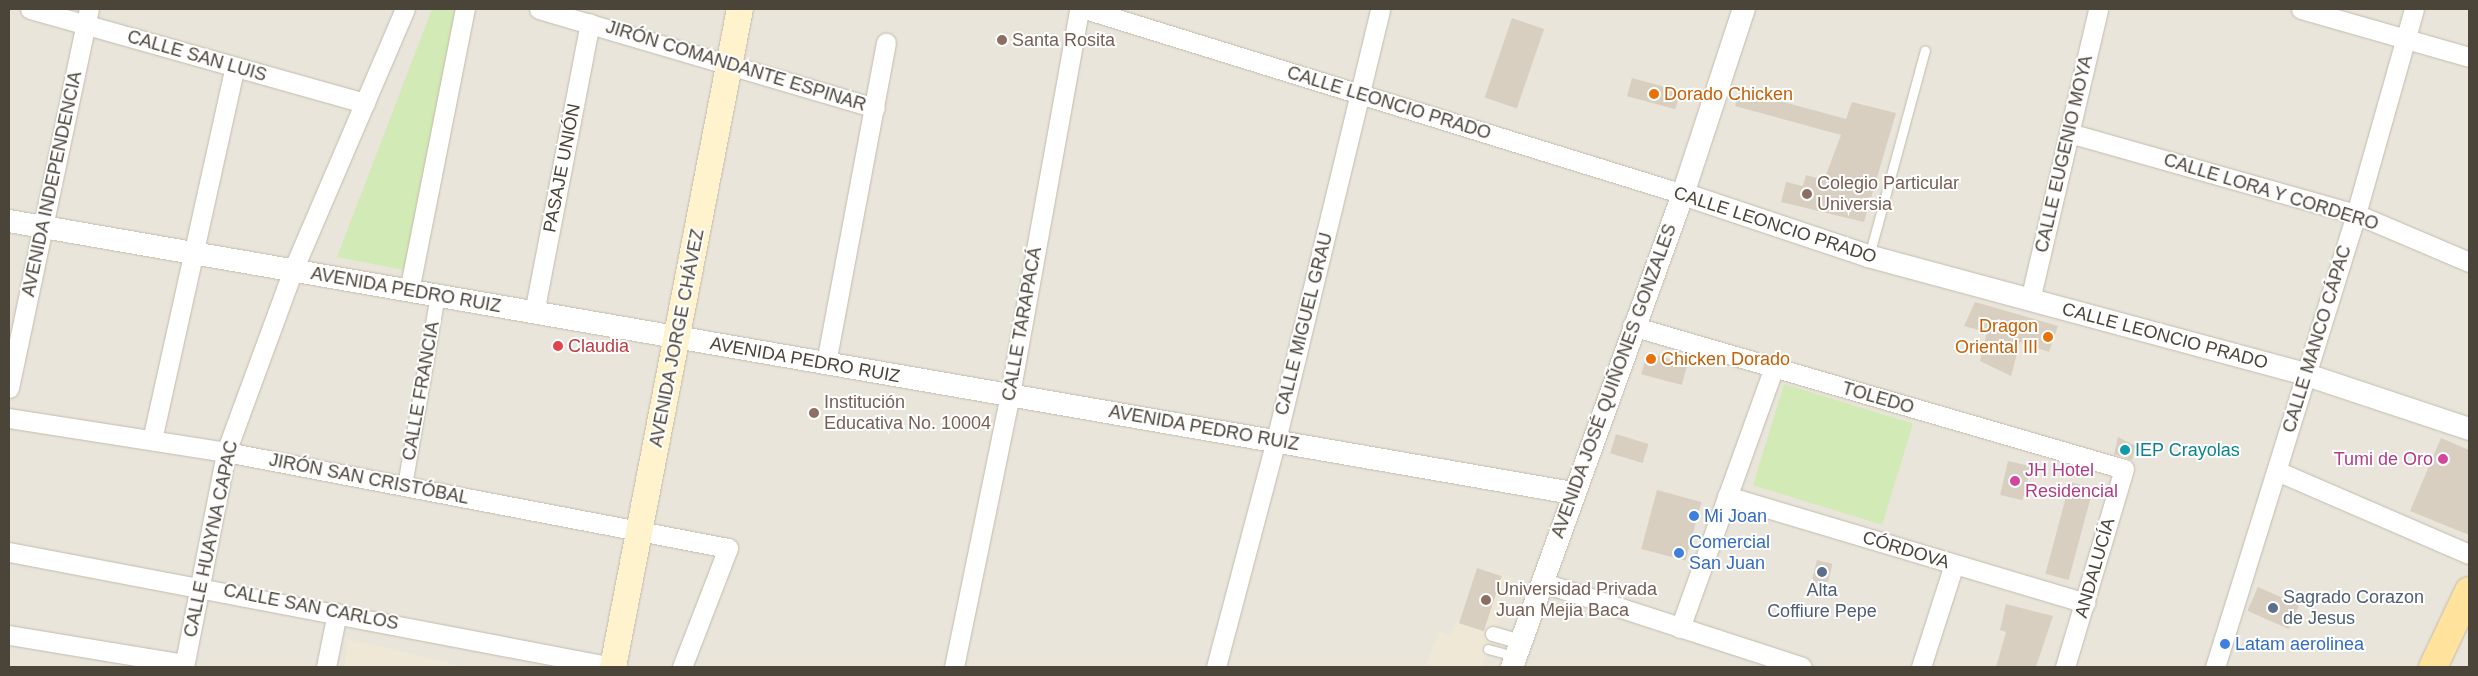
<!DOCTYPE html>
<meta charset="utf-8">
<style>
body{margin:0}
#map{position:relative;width:2478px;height:676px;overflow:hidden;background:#f6f3ec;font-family:Helvetica,sans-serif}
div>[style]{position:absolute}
.residential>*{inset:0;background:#eae5da;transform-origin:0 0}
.education>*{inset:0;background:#efe8d6}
.green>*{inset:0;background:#d2eab5;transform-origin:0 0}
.building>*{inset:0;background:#d8cfc1;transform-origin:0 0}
.roads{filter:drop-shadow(0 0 1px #c2bbae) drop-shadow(0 0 1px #c2bbae)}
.service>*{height:9px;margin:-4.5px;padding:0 4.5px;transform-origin:4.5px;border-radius:4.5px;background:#fff}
.pedestrian>*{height:14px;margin:-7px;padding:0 7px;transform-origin:7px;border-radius:7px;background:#fff}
.minor>*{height:19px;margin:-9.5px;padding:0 9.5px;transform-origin:9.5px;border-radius:9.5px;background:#fff}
.tertiary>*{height:22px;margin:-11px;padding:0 11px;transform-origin:11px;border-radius:11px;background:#fff}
.secondary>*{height:26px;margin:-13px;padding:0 13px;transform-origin:13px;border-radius:13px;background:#fff3cd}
.primary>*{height:28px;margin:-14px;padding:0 14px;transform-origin:14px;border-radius:14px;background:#ffe39c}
.dots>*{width:14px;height:14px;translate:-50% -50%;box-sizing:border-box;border:2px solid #fff;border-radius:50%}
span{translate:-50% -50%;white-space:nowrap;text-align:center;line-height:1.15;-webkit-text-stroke:4px #fff;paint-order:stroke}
.education-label{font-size:18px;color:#785e54}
.left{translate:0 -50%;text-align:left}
.street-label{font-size:18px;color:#4b4439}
.food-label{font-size:18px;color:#c56008}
.right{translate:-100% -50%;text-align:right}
.health-label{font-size:18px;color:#be3a42}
.culture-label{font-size:18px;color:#0d838f}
.hotel-label{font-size:18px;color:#b23c85}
.shop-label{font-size:18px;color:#366cbe}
.service-label{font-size:18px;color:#4e5e75}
.frame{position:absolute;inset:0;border:10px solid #4b4439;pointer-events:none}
</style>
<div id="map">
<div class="residential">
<div style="left:9px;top:9px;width:2460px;height:658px"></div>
</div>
<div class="education">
<div style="clip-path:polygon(1477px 568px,1513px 578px,1482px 667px,1425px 667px,1439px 630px,1450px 636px,1455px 622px,1460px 623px)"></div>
<div style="clip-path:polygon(349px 639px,465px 667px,344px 667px)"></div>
</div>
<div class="green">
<div style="clip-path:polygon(432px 9px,457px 9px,404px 270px,337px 257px)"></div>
<div style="left:1784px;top:384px;width:135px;height:106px;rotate:17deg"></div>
</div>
<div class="building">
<div style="left:1512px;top:18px;width:34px;height:84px;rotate:19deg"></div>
<div style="left:1632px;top:78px;width:50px;height:19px;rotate:15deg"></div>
<div style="clip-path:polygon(1739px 90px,1846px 119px,1852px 102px,1896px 113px,1864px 222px,1781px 202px,1786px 182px,1803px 186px,1806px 175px,1824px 180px,1841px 135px,1735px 106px)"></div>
<div style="clip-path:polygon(1975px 302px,2058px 326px,2049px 352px,2020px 342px,2011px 376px,1980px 361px,1987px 332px,1964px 326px)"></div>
<div style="left:1647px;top:353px;width:42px;height:22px;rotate:15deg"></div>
<div style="left:1616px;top:434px;width:34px;height:20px;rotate:17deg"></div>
<div style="clip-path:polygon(2118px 437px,2136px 446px,2132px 460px,2114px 454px)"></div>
<div style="clip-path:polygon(2441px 438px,2469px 450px,2469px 535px,2410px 511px)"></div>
<div style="left:2008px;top:461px;width:23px;height:35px;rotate:13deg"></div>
<div style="left:2070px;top:482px;width:24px;height:95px;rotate:15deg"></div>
<div style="left:1657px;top:490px;width:46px;height:61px;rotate:15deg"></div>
<div style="left:1817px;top:560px;width:16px;height:22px;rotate:14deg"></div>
<div style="left:1477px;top:568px;width:26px;height:58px;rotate:18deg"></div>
<div style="left:2258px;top:587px;width:45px;height:26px;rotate:24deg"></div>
<div style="clip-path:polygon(2006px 604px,2053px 616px,2036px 667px,1996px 667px,2006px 632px,2000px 630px)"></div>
</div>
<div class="roads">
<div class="service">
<div style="left:1869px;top:256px;width:213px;rotate:-74.8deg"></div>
<div style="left:1488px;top:649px;width:28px;rotate:15deg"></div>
</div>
<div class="pedestrian">
<div style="left:405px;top:486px;width:194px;rotate:-80.2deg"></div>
<div style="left:1493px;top:634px;width:29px;rotate:16deg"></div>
</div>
<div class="minor">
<div style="left:30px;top:9px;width:348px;rotate:15.7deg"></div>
<div style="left:539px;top:9px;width:350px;rotate:16.4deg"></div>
<div style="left:1085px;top:9px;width:626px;rotate:17.19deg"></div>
<div style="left:2301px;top:9px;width:175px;rotate:15.9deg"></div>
<div style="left:2069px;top:133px;width:298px;rotate:15.8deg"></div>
<div style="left:2356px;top:214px;width:123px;rotate:23deg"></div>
<div style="left:409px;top:291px;width:288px;rotate:-78.8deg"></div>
<div style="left:2030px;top:300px;width:299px;rotate:-76.8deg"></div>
<div style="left:534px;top:313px;width:295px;rotate:-79.1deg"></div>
<div style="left:1632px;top:326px;width:512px;rotate:16.21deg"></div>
<div style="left:2124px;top:469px;width:207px;rotate:106.6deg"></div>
<div style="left:826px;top:363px;width:326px;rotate:-79.4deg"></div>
<div style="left:9px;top:388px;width:387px;rotate:-78.1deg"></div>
<div style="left:9px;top:418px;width:220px;rotate:8.9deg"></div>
<div style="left:226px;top:452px;width:511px;rotate:10.83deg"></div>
<div style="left:728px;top:548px;width:128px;rotate:111.1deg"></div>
<div style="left:152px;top:440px;width:382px;rotate:-77.5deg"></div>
<div style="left:2277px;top:471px;width:209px;rotate:23.4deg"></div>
<div style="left:1727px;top:496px;width:374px;rotate:16.6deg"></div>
<div style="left:9px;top:552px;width:615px;rotate:10.78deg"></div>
<div style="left:1541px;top:582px;width:274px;rotate:18deg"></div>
<div style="left:1680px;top:628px;width:277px;rotate:-70.2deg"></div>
<div style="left:9px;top:635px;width:177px;rotate:9.4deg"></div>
<div style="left:184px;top:667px;width:219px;rotate:-78.9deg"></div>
<div style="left:226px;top:452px;width:194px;rotate:-69.8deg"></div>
<div style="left:293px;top:270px;width:284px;rotate:-66.8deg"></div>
<div style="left:326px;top:667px;width:55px;rotate:-78.5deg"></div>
<div style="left:954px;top:667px;width:279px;rotate:-78.4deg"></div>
<div style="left:1010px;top:394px;width:391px;rotate:-79.8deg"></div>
<div style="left:1216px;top:667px;width:235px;rotate:-75.2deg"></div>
<div style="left:1276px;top:440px;width:443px;rotate:-76.4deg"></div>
<div style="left:1921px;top:667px;width:108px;rotate:-72.2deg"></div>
<div style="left:2215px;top:667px;width:474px;rotate:-72.7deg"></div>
<div style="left:2356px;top:214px;width:213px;rotate:-74.2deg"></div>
</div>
<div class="tertiary">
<div style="left:1683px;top:194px;width:195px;rotate:18.5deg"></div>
<div style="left:1868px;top:256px;width:452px;rotate:15.1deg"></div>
<div style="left:2304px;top:374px;width:174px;rotate:18.4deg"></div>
<div style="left:9px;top:221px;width:1586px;rotate:9.87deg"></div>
<div style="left:1512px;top:667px;width:503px;rotate:-70.12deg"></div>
<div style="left:1683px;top:194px;width:195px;rotate:-71.8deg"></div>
</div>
<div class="secondary">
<div style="left:613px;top:667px;width:670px;rotate:-79.08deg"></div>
</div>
<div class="primary">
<div style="left:2433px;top:667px;width:84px;rotate:-64.7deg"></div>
</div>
</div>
<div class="dots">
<div style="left:1002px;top:40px;background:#8d6e63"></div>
<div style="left:1654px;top:94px;background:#e8710a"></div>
<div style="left:1807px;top:194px;background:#8d6e63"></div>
<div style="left:2048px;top:337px;background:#e8710a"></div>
<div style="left:558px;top:346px;background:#e0444e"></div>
<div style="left:1651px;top:359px;background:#e8710a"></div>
<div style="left:814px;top:413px;background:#8d6e63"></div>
<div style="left:2125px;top:450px;background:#0f9aa8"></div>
<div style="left:2443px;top:459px;background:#d1479c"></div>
<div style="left:2015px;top:481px;background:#d1479c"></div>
<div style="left:1694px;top:516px;background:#3f7fe0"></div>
<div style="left:1679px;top:553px;background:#3f7fe0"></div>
<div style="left:1822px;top:572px;background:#5c6f8a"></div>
<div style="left:1486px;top:600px;background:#8d6e63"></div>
<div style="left:2273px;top:608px;background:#5c6f8a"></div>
<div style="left:2225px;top:644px;background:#3f7fe0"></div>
</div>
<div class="education-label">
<span class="left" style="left:1012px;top:40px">Santa Rosita</span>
<span class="left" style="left:1817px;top:194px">Colegio Particular<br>Universia</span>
<span class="left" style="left:824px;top:413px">Institución<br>Educativa No. 10004</span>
<span class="left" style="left:1496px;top:600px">Universidad Privada<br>Juan Mejia Baca</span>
</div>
<div class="street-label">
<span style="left:197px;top:56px;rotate:16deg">CALLE SAN LUIS</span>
<span style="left:736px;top:66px;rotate:17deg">JIRÓN COMANDANTE ESPINAR</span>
<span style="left:1389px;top:103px;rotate:17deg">CALLE LEONCIO PRADO</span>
<span style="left:2064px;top:154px;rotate:-77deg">CALLE EUGENIO MOYA</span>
<span style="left:562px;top:168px;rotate:-79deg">PASAJE UNIÓN</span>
<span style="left:52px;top:184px;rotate:-78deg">AVENIDA INDEPENDENCIA</span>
<span style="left:2271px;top:192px;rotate:17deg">CALLE LORA Y CORDERO</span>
<span style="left:1775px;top:225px;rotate:18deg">CALLE LEONCIO PRADO</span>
<span style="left:406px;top:290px;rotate:10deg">AVENIDA PEDRO RUIZ</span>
<span style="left:1022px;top:324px;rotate:-80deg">CALLE TARAPACÁ</span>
<span style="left:1304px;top:324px;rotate:-76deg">CALLE MIGUEL GRAU</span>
<span style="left:2165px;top:336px;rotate:15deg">CALLE LEONCIO PRADO</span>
<span style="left:677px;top:338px;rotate:-79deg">AVENIDA JORGE CHÁVEZ</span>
<span style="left:2317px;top:339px;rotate:-73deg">CALLE MANCO CÁPAC</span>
<span style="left:805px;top:360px;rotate:10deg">AVENIDA PEDRO RUIZ</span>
<span style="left:1614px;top:381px;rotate:-70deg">AVENIDA JOSÉ QUIÑONES GONZALES</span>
<span style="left:421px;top:391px;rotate:-80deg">CALLE FRANCIA</span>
<span style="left:1878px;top:398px;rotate:16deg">TOLEDO</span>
<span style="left:1204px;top:428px;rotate:10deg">AVENIDA PEDRO RUIZ</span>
<span style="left:369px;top:479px;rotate:11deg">JIRÓN SAN CRISTÓBAL</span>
<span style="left:211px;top:539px;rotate:-78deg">CALLE HUAYNA CAPAC</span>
<span style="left:1906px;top:550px;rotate:17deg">CÓRDOVA</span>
<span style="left:2095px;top:568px;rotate:-74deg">ANDALUCÍA</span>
<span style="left:311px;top:607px;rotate:11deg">CALLE SAN CARLOS</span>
</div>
<div class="food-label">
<span class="left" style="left:1664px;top:94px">Dorado Chicken</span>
<span class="right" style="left:2038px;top:337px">Dragon<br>Oriental III</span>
<span class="left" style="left:1661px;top:359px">Chicken Dorado</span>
</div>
<div class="health-label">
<span class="left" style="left:568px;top:346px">Claudia</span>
</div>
<div class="culture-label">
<span class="left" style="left:2135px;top:450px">IEP Crayolas</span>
</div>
<div class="hotel-label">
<span class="right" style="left:2433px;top:459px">Tumi de Oro</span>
<span class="left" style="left:2025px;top:481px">JH Hotel<br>Residencial</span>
</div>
<div class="shop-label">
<span class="left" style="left:1704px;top:516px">Mi Joan</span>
<span class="left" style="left:1689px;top:553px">Comercial<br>San Juan</span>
<span class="left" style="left:2235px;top:644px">Latam aerolinea</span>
</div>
<div class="service-label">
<span style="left:1822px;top:601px">Alta<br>Coffiure Pepe</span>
<span class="left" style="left:2283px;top:608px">Sagrado Corazon<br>de Jesus</span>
</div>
<div class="frame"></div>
</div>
